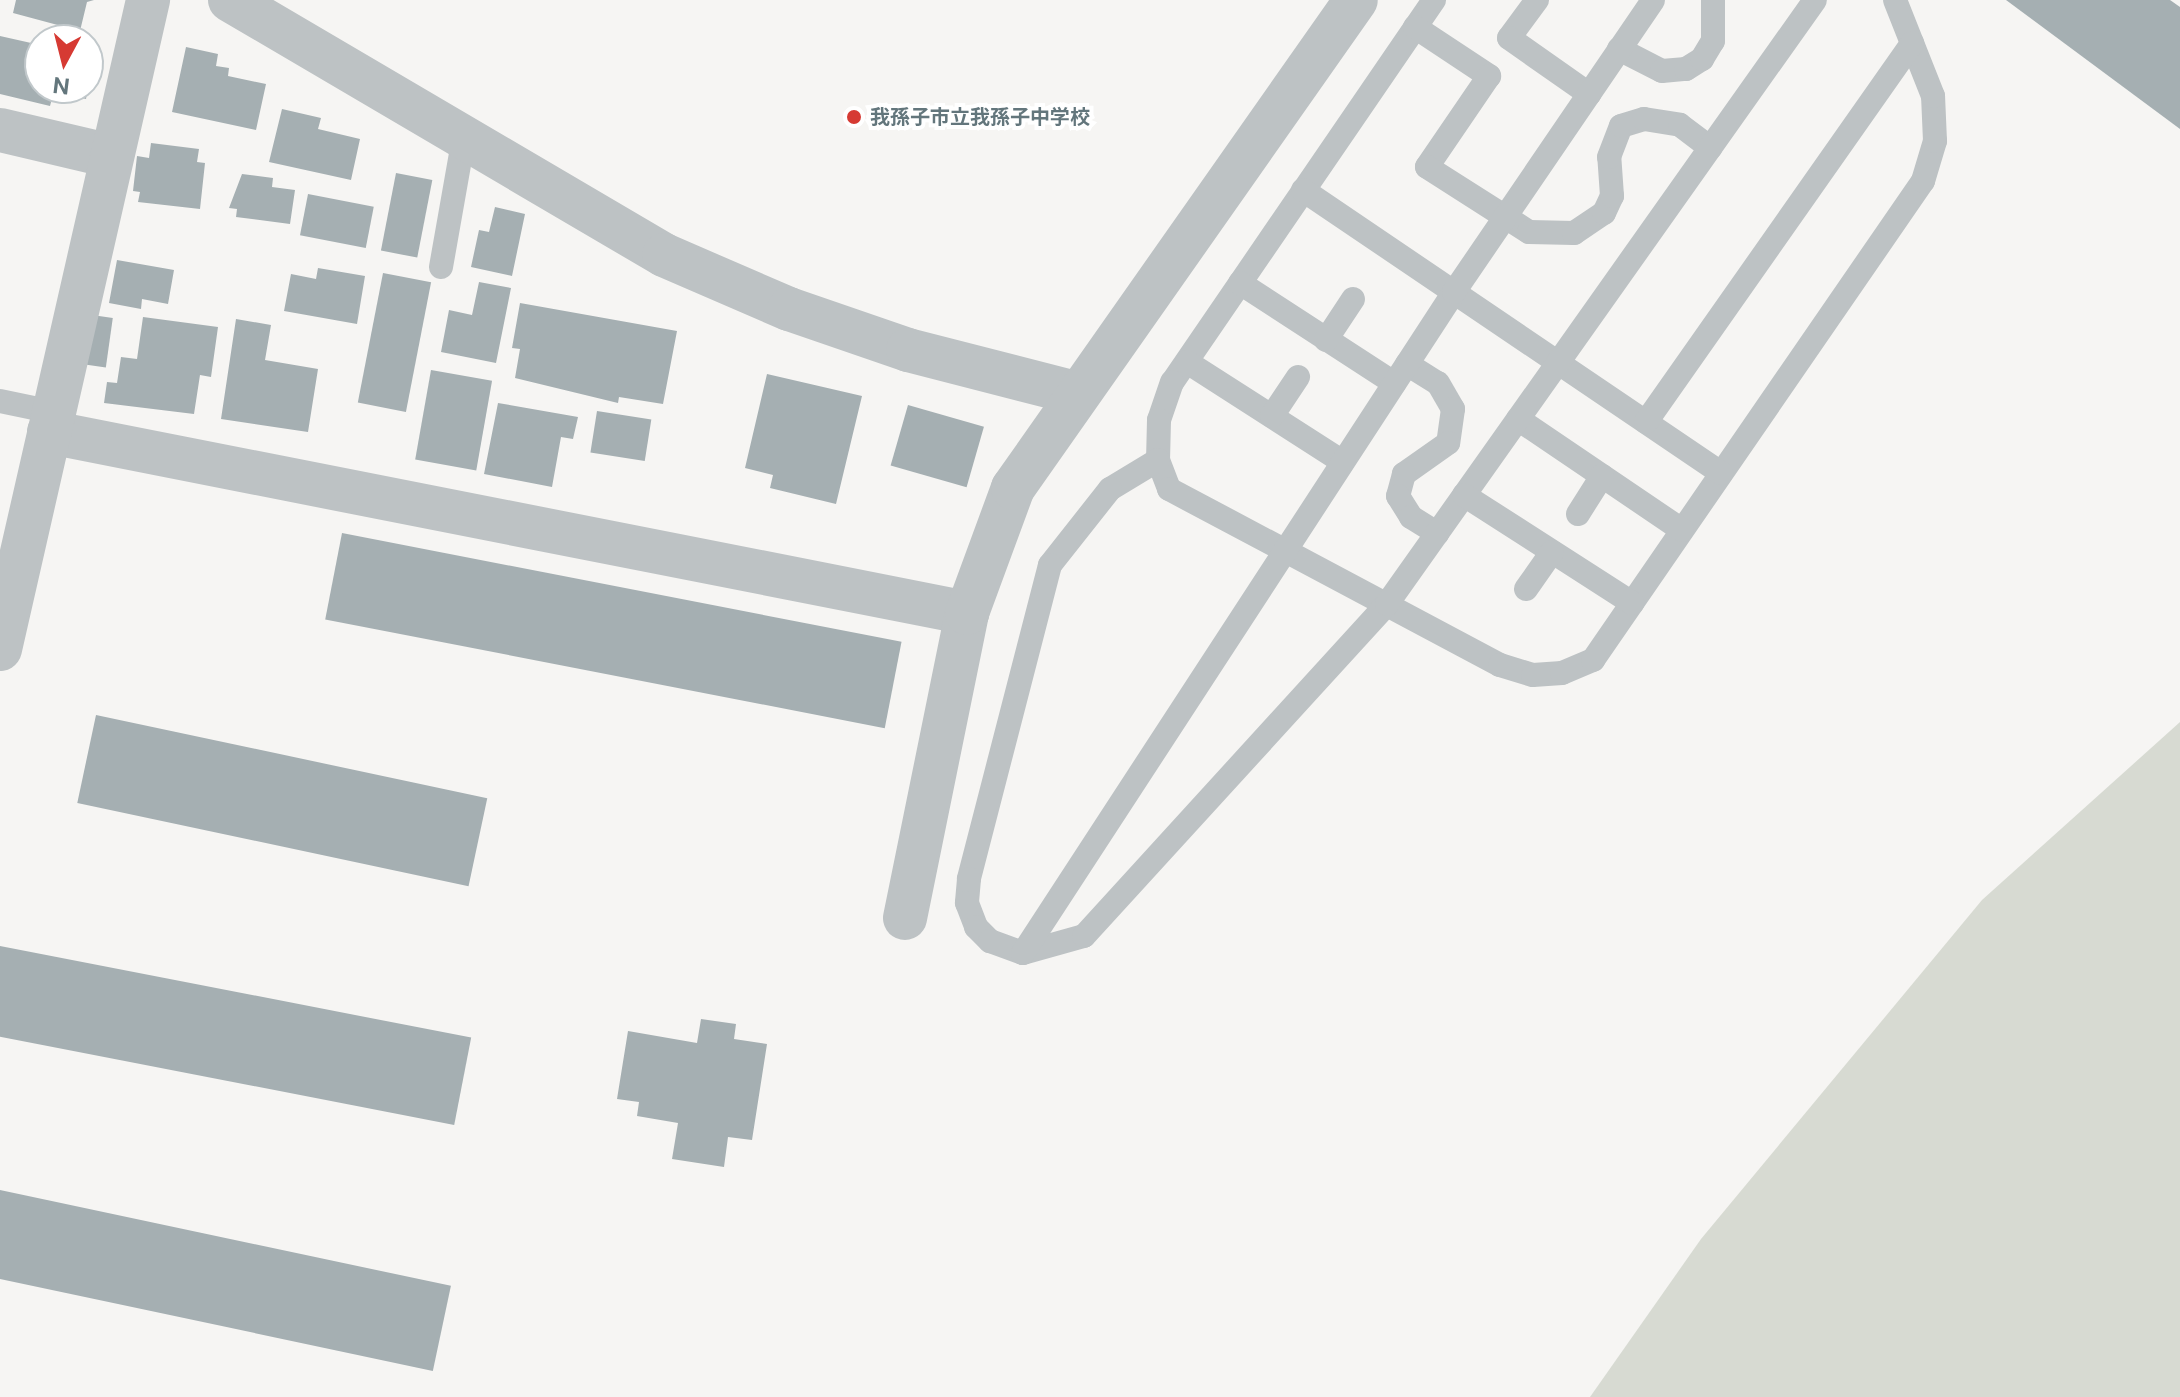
<!DOCTYPE html>
<meta charset="utf-8">
<style>
body{margin:0}
#map{position:relative;width:2180px;height:1397px;overflow:hidden;background:#f6f5f3;font-family:"Public Sans","Noto Sans JP",sans-serif}
div>[style]{position:absolute}
.green>*{inset:0;background:#d7dad2}
.building>*{inset:0;background:#a5afb2;transform-origin:0 0}
.lane>*{height:24px;margin:-12px;padding:0 12px;transform-origin:12px;border-radius:12px;background:#bdc2c4}
.street>*{height:44px;margin:-22px;padding:0 22px;transform-origin:22px;border-radius:22px;background:#bdc2c4}
.dots>*{width:22px;height:22px;translate:-50% -50%;box-sizing:border-box;border:4px solid #fff;border-radius:50%}
span{translate:-50% -50%;white-space:nowrap;text-align:center;line-height:1.15;-webkit-text-stroke:8px #fff;paint-order:stroke}
.poi-label{font-size:20px;color:#63767c;font-weight:700}
.left{translate:0 -50%;text-align:left}
.north{position:absolute;left:24px;top:24px;width:80px;height:80px;box-sizing:border-box;background:#fff;border:2px solid #c1c8cb;border-radius:50%;rotate:187deg;font-size:22px;font-weight:700;line-height:32px;text-align:center;color:#63767c}
.north::after{content:'';display:block;margin:auto;width:28px;height:36px;background:#d63a33;clip-path:polygon(50% 0,100% 100%,50% 72%,0 100%)}
</style>
<div id="map">
<div class="green">
<div style="clip-path:polygon(2180px 722px,2180px 1397px,1590px 1397px,1701px 1239px,1982px 900px)"></div>
</div>
<div class="building">
<div style="clip-path:polygon(16px 0,94px 0,87px 2px,80px 31px,13px 13px)"></div>
<div style="clip-path:polygon(2006px 0,2170px 0,2180px 7px,2180px 129px)"></div>
<div style="clip-path:polygon(0 36px,40px 45px,40px 88px,88px 88px,86px 99px,54px 91px,50px 106px,0 94px)"></div>
<div style="clip-path:polygon(186px 47px,218px 54px,216px 66px,229px 68px,228px 76px,266px 84px,256px 130px,172px 112px)"></div>
<div style="clip-path:polygon(282px 109px,321px 118px,318px 129px,360px 139px,351px 180px,269px 162px)"></div>
<div style="clip-path:polygon(151px 143px,199px 149px,197px 162px,205px 163px,200px 209px,138px 202px,140px 192px,133px 191px,137px 156px,149px 158px)"></div>
<div style="left:396px;top:173px;width:37px;height:79px;rotate:11deg"></div>
<div style="clip-path:polygon(242px 174px,273px 178px,272px 187px,295px 190px,290px 224px,236px 217px,237px 209px,229px 208px)"></div>
<div style="left:308px;top:194px;width:67px;height:42px;rotate:11deg"></div>
<div style="clip-path:polygon(495px 207px,525px 214px,512px 276px,471px 267px,479px 230px,489px 232px)"></div>
<div style="clip-path:polygon(117px 260px,174px 270px,168px 304px,142px 299px,141px 309px,109px 303px)"></div>
<div style="clip-path:polygon(318px 268px,365px 276px,357px 324px,284px 311px,291px 274px,316px 279px)"></div>
<div style="left:383px;top:273px;width:49px;height:132px;rotate:11deg"></div>
<div style="clip-path:polygon(479px 282px,511px 288px,496px 363px,441px 352px,449px 310px,472px 315px)"></div>
<div style="clip-path:polygon(520px 303px,677px 331px,663px 404px,619px 397px,618px 403px,515px 378px,520px 349px,512px 348px)"></div>
<div style="left:92px;top:315px;width:21px;height:50px;rotate:8deg"></div>
<div style="clip-path:polygon(143px 317px,218px 327px,211px 377px,200px 375px,194px 414px,104px 403px,107px 382px,117px 383px,121px 357px,137px 359px)"></div>
<div style="clip-path:polygon(236px 319px,271px 325px,265px 360px,318px 369px,308px 432px,221px 419px)"></div>
<div style="left:431px;top:370px;width:62px;height:91px;rotate:10deg"></div>
<div style="clip-path:polygon(767px 374px,862px 396px,836px 504px,770px 488px,773px 475px,745px 468px)"></div>
<div style="clip-path:polygon(498px 403px,578px 417px,573px 439px,561px 437px,552px 487px,484px 474px)"></div>
<div style="left:908px;top:405px;width:79px;height:63px;rotate:16deg"></div>
<div style="left:597px;top:411px;width:55px;height:42px;rotate:9deg"></div>
<div style="left:342px;top:533px;width:570px;height:88px;rotate:11deg"></div>
<div style="left:96px;top:715px;width:400px;height:90px;rotate:12deg"></div>
<div style="left:0;top:946px;width:480px;height:89px;rotate:11deg"></div>
<div style="clip-path:polygon(701px 1019px,736px 1024px,734px 1039px,767px 1044px,752px 1140px,728px 1137px,724px 1167px,672px 1159px,678px 1123px,637px 1116px,639px 1102px,617px 1099px,628px 1031px,697px 1043px)"></div>
<div style="left:0;top:1190px;width:461px;height:87px;rotate:12deg"></div>
</div>
<div class="lane">
<div style="left:1434px;top:0;width:463px;rotate:124.4deg"></div>
<div style="left:1172px;top:382px;width:40px;rotate:108.9deg"></div>
<div style="left:1159px;top:420px;width:40px;rotate:91.4deg"></div>
<div style="left:1158px;top:460px;width:31px;rotate:69deg"></div>
<div style="left:1169px;top:489px;width:375px;rotate:28deg"></div>
<div style="left:1500px;top:665px;width:34px;rotate:17deg"></div>
<div style="left:1533px;top:675px;width:29px;rotate:-4deg"></div>
<div style="left:1562px;top:673px;width:34px;rotate:-23deg"></div>
<div style="left:1593px;top:660px;width:582px;rotate:-55.44deg"></div>
<div style="left:1923px;top:181px;width:42px;rotate:-73.3deg"></div>
<div style="left:1935px;top:141px;width:45px;rotate:-92.5deg"></div>
<div style="left:1933px;top:96px;width:103px;rotate:-111.6deg"></div>
<div style="left:1537px;top:0;width:47px;rotate:126.4deg"></div>
<div style="left:1509px;top:38px;width:98px;rotate:35deg"></div>
<div style="left:1415px;top:27px;width:89px;rotate:33.5deg"></div>
<div style="left:1489px;top:76px;width:110px;rotate:124.3deg"></div>
<div style="left:1427px;top:167px;width:121px;rotate:32.5deg"></div>
<div style="left:1529px;top:232px;width:45px;rotate:1.3deg"></div>
<div style="left:1574px;top:233px;width:36px;rotate:-34deg"></div>
<div style="left:1604px;top:213px;width:19px;rotate:-65deg"></div>
<div style="left:1612px;top:196px;width:39px;rotate:-94deg"></div>
<div style="left:1609px;top:157px;width:33px;rotate:-69deg"></div>
<div style="left:1621px;top:126px;width:24px;rotate:-17deg"></div>
<div style="left:1644px;top:119px;width:36px;rotate:9deg"></div>
<div style="left:1680px;top:125px;width:38px;rotate:37deg"></div>
<div style="left:1619px;top:49px;width:48px;rotate:27.1deg"></div>
<div style="left:1662px;top:71px;width:24px;rotate:-5deg"></div>
<div style="left:1686px;top:69px;width:19px;rotate:-32deg"></div>
<div style="left:1702px;top:59px;width:21px;rotate:-59deg"></div>
<div style="left:1713px;top:41px;width:41px;rotate:-90deg"></div>
<div style="left:1303px;top:190px;width:505px;rotate:34.1deg"></div>
<div style="left:441px;top:267px;width:132px;rotate:-80deg"></div>
<div style="left:1240px;top:283px;width:184px;rotate:33deg"></div>
<div style="left:1326px;top:340px;width:49px;rotate:-56.6deg"></div>
<div style="left:1187px;top:362px;width:185px;rotate:32.7deg"></div>
<div style="left:1407px;top:364px;width:36px;rotate:32deg"></div>
<div style="left:1438px;top:383px;width:30px;rotate:60deg"></div>
<div style="left:1453px;top:409px;width:34px;rotate:98deg"></div>
<div style="left:1448px;top:443px;width:54px;rotate:144.8deg"></div>
<div style="left:1404px;top:474px;width:23px;rotate:105deg"></div>
<div style="left:1398px;top:496px;width:25px;rotate:58deg"></div>
<div style="left:1411px;top:517px;width:31px;rotate:32deg"></div>
<div style="left:0;top:401px;width:54px;rotate:11.7deg"></div>
<div style="left:1272px;top:416px;width:47px;rotate:-56.3deg"></div>
<div style="left:1518px;top:419px;width:198px;rotate:34.1deg"></div>
<div style="left:1646px;top:422px;width:463px;rotate:-54.9deg"></div>
<div style="left:1158px;top:460px;width:56px;rotate:148.9deg"></div>
<div style="left:1110px;top:489px;width:97px;rotate:128.3deg"></div>
<div style="left:1050px;top:565px;width:324px;rotate:104.5deg"></div>
<div style="left:969px;top:879px;width:24px;rotate:95deg"></div>
<div style="left:967px;top:903px;width:26px;rotate:69deg"></div>
<div style="left:976px;top:927px;width:20px;rotate:45deg"></div>
<div style="left:990px;top:941px;width:35px;rotate:20deg"></div>
<div style="left:1023px;top:953px;width:63px;rotate:-15.6deg"></div>
<div style="left:1084px;top:936px;width:449px;rotate:-47.6deg"></div>
<div style="left:1387px;top:604px;width:740px;rotate:-54.68deg"></div>
<div style="left:1464px;top:495px;width:200px;rotate:32.7deg"></div>
<div style="left:1578px;top:514px;width:45px;rotate:-57.7deg"></div>
<div style="left:1526px;top:589px;width:45px;rotate:-54.9deg"></div>
<div style="left:1023px;top:953px;width:789px;rotate:-56.89deg"></div>
<div style="left:1454px;top:292px;width:353px;rotate:-55.7deg"></div>
</div>
<div class="street">
<div style="left:230px;top:0;width:503px;rotate:30.44deg"></div>
<div style="left:664px;top:255px;width:136px;rotate:23.4deg"></div>
<div style="left:789px;top:309px;width:126px;rotate:19deg"></div>
<div style="left:908px;top:350px;width:173px;rotate:14.4deg"></div>
<div style="left:0;top:130px;width:114px;rotate:13.2deg"></div>
<div style="left:49px;top:432px;width:936px;rotate:11.15deg"></div>
<div style="left:0;top:649px;width:666px;rotate:-77.15deg"></div>
<div style="left:905px;top:918px;width:311px;rotate:-78.5deg"></div>
<div style="left:967px;top:613px;width:133px;rotate:-69.8deg"></div>
<div style="left:1013px;top:488px;width:596px;rotate:-54.9deg"></div>
</div>
<div class="dots">
<div style="left:854px;top:117px;background:#d63a33"></div>
</div>
<div class="poi-label">
<span class="left" style="left:870px;top:117px">我孫子市立我孫子中学校</span>
</div>
<div class="north">N</div>
</div>
